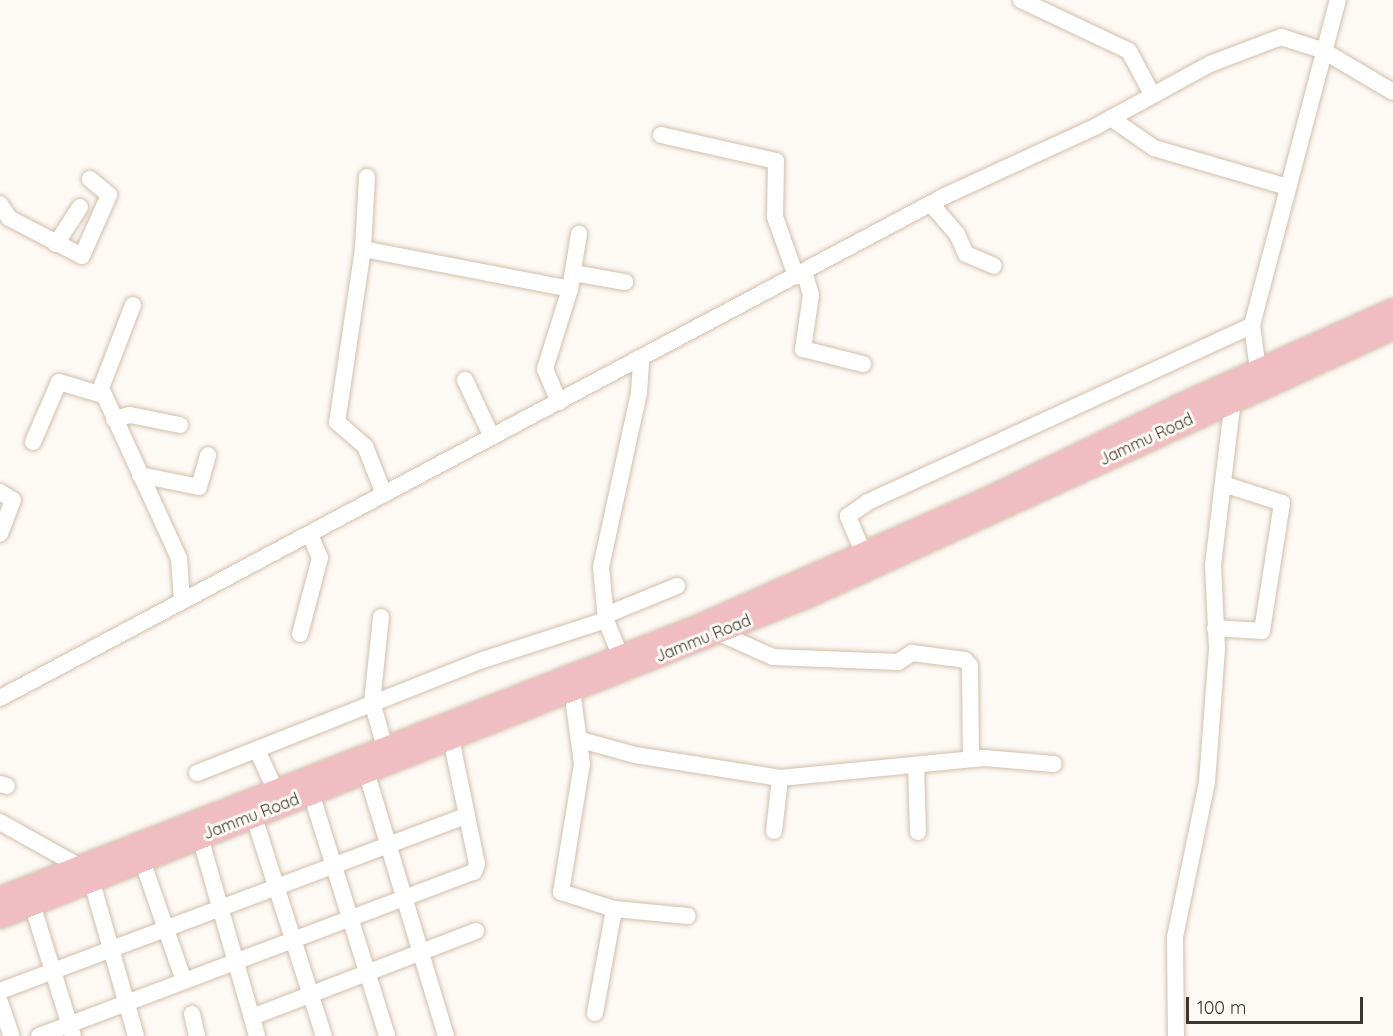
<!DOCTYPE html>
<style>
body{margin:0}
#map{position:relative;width:1393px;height:1036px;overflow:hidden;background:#fdf9f5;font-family:Quicksand,sans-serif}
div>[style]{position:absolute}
.roads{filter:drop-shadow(0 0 2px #d1bfab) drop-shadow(0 0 2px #d1bfab)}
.minor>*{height:16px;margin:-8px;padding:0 8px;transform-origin:8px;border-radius:8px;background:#fff}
.major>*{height:21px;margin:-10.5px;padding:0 10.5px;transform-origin:10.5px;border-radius:10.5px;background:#f0bec2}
span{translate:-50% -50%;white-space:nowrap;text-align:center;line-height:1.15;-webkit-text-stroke:6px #fdf9f5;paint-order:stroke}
.street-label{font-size:16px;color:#3d362e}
.scale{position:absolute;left:1186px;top:997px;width:177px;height:27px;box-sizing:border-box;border:3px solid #3d362e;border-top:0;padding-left:8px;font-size:18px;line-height:21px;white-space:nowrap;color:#3d362e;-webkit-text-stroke:4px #fdf9f5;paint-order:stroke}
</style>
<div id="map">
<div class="roads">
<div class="minor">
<div style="left:1021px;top:0;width:119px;rotate:25.3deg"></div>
<div style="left:1129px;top:51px;width:49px;rotate:61.9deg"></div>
<div style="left:1111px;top:118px;width:52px;rotate:34.9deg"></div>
<div style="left:1154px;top:148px;width:139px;rotate:16.3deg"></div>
<div style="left:661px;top:135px;width:118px;rotate:12.7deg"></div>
<div style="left:776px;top:161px;width:56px;rotate:91deg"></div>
<div style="left:775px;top:217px;width:63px;rotate:70.4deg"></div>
<div style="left:367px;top:177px;width:72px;rotate:93.2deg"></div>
<div style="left:363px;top:249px;width:211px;rotate:10.9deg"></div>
<div style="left:570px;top:289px;width:84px;rotate:107.4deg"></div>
<div style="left:545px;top:369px;width:36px;rotate:67deg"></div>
<div style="left:0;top:204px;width:17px;rotate:57deg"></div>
<div style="left:9px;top:218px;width:82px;rotate:27.5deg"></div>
<div style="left:82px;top:256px;width:67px;rotate:-66.1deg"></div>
<div style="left:109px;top:195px;width:25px;rotate:-140deg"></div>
<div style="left:931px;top:204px;width:40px;rotate:49deg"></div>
<div style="left:957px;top:234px;width:22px;rotate:66deg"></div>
<div style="left:966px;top:254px;width:30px;rotate:23deg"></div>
<div style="left:56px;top:244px;width:44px;rotate:-57deg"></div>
<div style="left:363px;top:249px;width:175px;rotate:98.5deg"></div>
<div style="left:337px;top:422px;width:37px;rotate:41deg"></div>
<div style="left:365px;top:446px;width:52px;rotate:68.4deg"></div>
<div style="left:804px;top:272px;width:24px;rotate:73deg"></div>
<div style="left:811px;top:295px;width:55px;rotate:98.4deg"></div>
<div style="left:803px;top:349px;width:62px;rotate:14deg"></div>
<div style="left:573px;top:273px;width:53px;rotate:9.8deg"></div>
<div style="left:570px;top:289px;width:56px;rotate:-80.7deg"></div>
<div style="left:133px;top:305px;width:89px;rotate:111.1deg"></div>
<div style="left:101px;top:388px;width:187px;rotate:65.4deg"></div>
<div style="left:179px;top:558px;width:43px;rotate:86deg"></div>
<div style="left:1258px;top:370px;width:45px;rotate:-97.6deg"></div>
<div style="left:1252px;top:325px;width:336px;rotate:-75.2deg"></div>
<div style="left:465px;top:380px;width:63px;rotate:64.7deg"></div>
<div style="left:114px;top:419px;width:16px;rotate:-14deg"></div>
<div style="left:130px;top:415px;width:51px;rotate:11.3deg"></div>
<div style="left:33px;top:442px;width:65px;rotate:-66.6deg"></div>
<div style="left:59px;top:382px;width:46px;rotate:16.5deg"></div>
<div style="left:140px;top:475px;width:60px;rotate:11.5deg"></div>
<div style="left:199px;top:487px;width:33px;rotate:-74deg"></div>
<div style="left:0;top:492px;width:15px;rotate:32deg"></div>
<div style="left:13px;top:500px;width:36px;rotate:111deg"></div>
<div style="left:863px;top:552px;width:39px;rotate:-113deg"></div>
<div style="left:848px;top:516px;width:24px;rotate:-35deg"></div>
<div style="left:868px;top:502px;width:423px;rotate:-24.7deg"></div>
<div style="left:606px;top:615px;width:77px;rotate:-22.2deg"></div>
<div style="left:381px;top:617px;width:85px;rotate:96deg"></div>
<div style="left:372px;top:702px;width:44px;rotate:74.1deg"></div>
<div style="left:1215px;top:628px;width:47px;rotate:3.7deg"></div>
<div style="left:1262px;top:631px;width:130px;rotate:-81.1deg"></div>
<div style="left:1282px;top:503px;width:62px;rotate:-162.1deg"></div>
<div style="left:717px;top:632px;width:61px;rotate:24.1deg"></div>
<div style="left:773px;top:657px;width:125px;rotate:2.3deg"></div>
<div style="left:898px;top:662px;width:17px;rotate:-33deg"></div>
<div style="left:912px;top:653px;width:53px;rotate:7.5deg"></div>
<div style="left:965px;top:660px;width:8px;rotate:50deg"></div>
<div style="left:970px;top:666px;width:93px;rotate:89.4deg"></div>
<div style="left:300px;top:634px;width:79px;rotate:-75.3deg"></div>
<div style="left:320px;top:558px;width:26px;rotate:-113deg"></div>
<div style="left:620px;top:655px;width:38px;rotate:-112deg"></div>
<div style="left:606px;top:620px;width:53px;rotate:-95.4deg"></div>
<div style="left:601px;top:567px;width:179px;rotate:-77.7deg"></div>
<div style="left:639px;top:392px;width:32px;rotate:-86deg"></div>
<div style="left:572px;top:690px;width:75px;rotate:82.3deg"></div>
<div style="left:582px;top:764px;width:130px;rotate:99.3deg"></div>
<div style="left:561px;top:892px;width:56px;rotate:17.8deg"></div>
<div style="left:614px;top:909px;width:74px;rotate:5.4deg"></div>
<div style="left:0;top:698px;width:1070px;rotate:-27.98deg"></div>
<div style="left:945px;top:196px;width:165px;rotate:-24.7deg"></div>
<div style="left:1095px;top:127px;width:131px;rotate:-28.7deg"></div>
<div style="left:1210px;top:64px;width:76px;rotate:-20.8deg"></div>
<div style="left:1281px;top:37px;width:43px;rotate:17.6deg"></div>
<div style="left:1322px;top:50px;width:82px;rotate:30.6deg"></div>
<div style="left:581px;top:740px;width:56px;rotate:15.5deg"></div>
<div style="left:635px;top:755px;width:147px;rotate:9deg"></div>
<div style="left:780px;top:778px;width:205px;rotate:-5.6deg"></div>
<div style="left:984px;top:758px;width:70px;rotate:4.9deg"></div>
<div style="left:257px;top:750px;width:43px;rotate:65.2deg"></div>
<div style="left:916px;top:765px;width:67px;rotate:88.3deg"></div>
<div style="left:366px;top:771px;width:277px;rotate:73.2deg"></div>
<div style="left:197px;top:773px;width:308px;rotate:-21.6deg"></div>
<div style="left:483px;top:660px;width:129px;rotate:-18deg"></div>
<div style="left:0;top:784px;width:7px;rotate:16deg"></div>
<div style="left:311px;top:793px;width:255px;rotate:72.6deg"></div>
<div style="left:254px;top:817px;width:230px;rotate:72.3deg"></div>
<div style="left:0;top:822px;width:88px;rotate:29.2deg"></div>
<div style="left:77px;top:865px;width:20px;rotate:45deg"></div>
<div style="left:91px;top:879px;width:163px;rotate:74deg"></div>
<div style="left:774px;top:831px;width:53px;rotate:-83.5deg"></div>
<div style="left:200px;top:837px;width:207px;rotate:74deg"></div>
<div style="left:142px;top:860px;width:128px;rotate:70.9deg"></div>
<div style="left:32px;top:904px;width:138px;rotate:72.7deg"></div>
<div style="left:0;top:991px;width:498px;rotate:-20.6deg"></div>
<div style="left:0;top:1002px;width:36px;rotate:71deg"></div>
<div style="left:595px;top:1013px;width:106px;rotate:-79.6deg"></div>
<div style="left:192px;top:1014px;width:23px;rotate:77deg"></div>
<div style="left:252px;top:1017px;width:240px;rotate:-21deg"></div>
<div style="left:39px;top:1036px;width:465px;rotate:-20.7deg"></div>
<div style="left:474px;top:872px;width:9px;rotate:-69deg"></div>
<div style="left:477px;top:864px;width:129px;rotate:-101.7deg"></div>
<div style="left:1176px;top:1036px;width:99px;rotate:-90.6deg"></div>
<div style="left:1175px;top:937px;width:158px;rotate:-78.3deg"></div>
<div style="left:1207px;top:782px;width:134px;rotate:-85.7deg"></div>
<div style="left:1217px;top:648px;width:83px;rotate:-92.8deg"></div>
<div style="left:1213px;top:565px;width:166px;rotate:-83.1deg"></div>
</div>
<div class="major">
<div style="left:0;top:897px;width:745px;rotate:-21.26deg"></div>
<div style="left:694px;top:627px;width:327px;rotate:-23.8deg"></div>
<div style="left:993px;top:495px;width:206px;rotate:-25.9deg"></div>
<div style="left:1178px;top:405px;width:235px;rotate:-24.1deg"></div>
<div style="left:0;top:917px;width:869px;rotate:-21.67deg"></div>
<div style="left:808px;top:596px;width:643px;rotate:-24.61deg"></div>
</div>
</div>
<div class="street-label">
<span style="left:1146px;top:439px;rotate:-25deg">Jammu Road</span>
<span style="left:703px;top:638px;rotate:-22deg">Jammu Road</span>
<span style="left:251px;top:816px;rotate:-21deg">Jammu Road</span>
</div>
<div class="scale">100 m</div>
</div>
